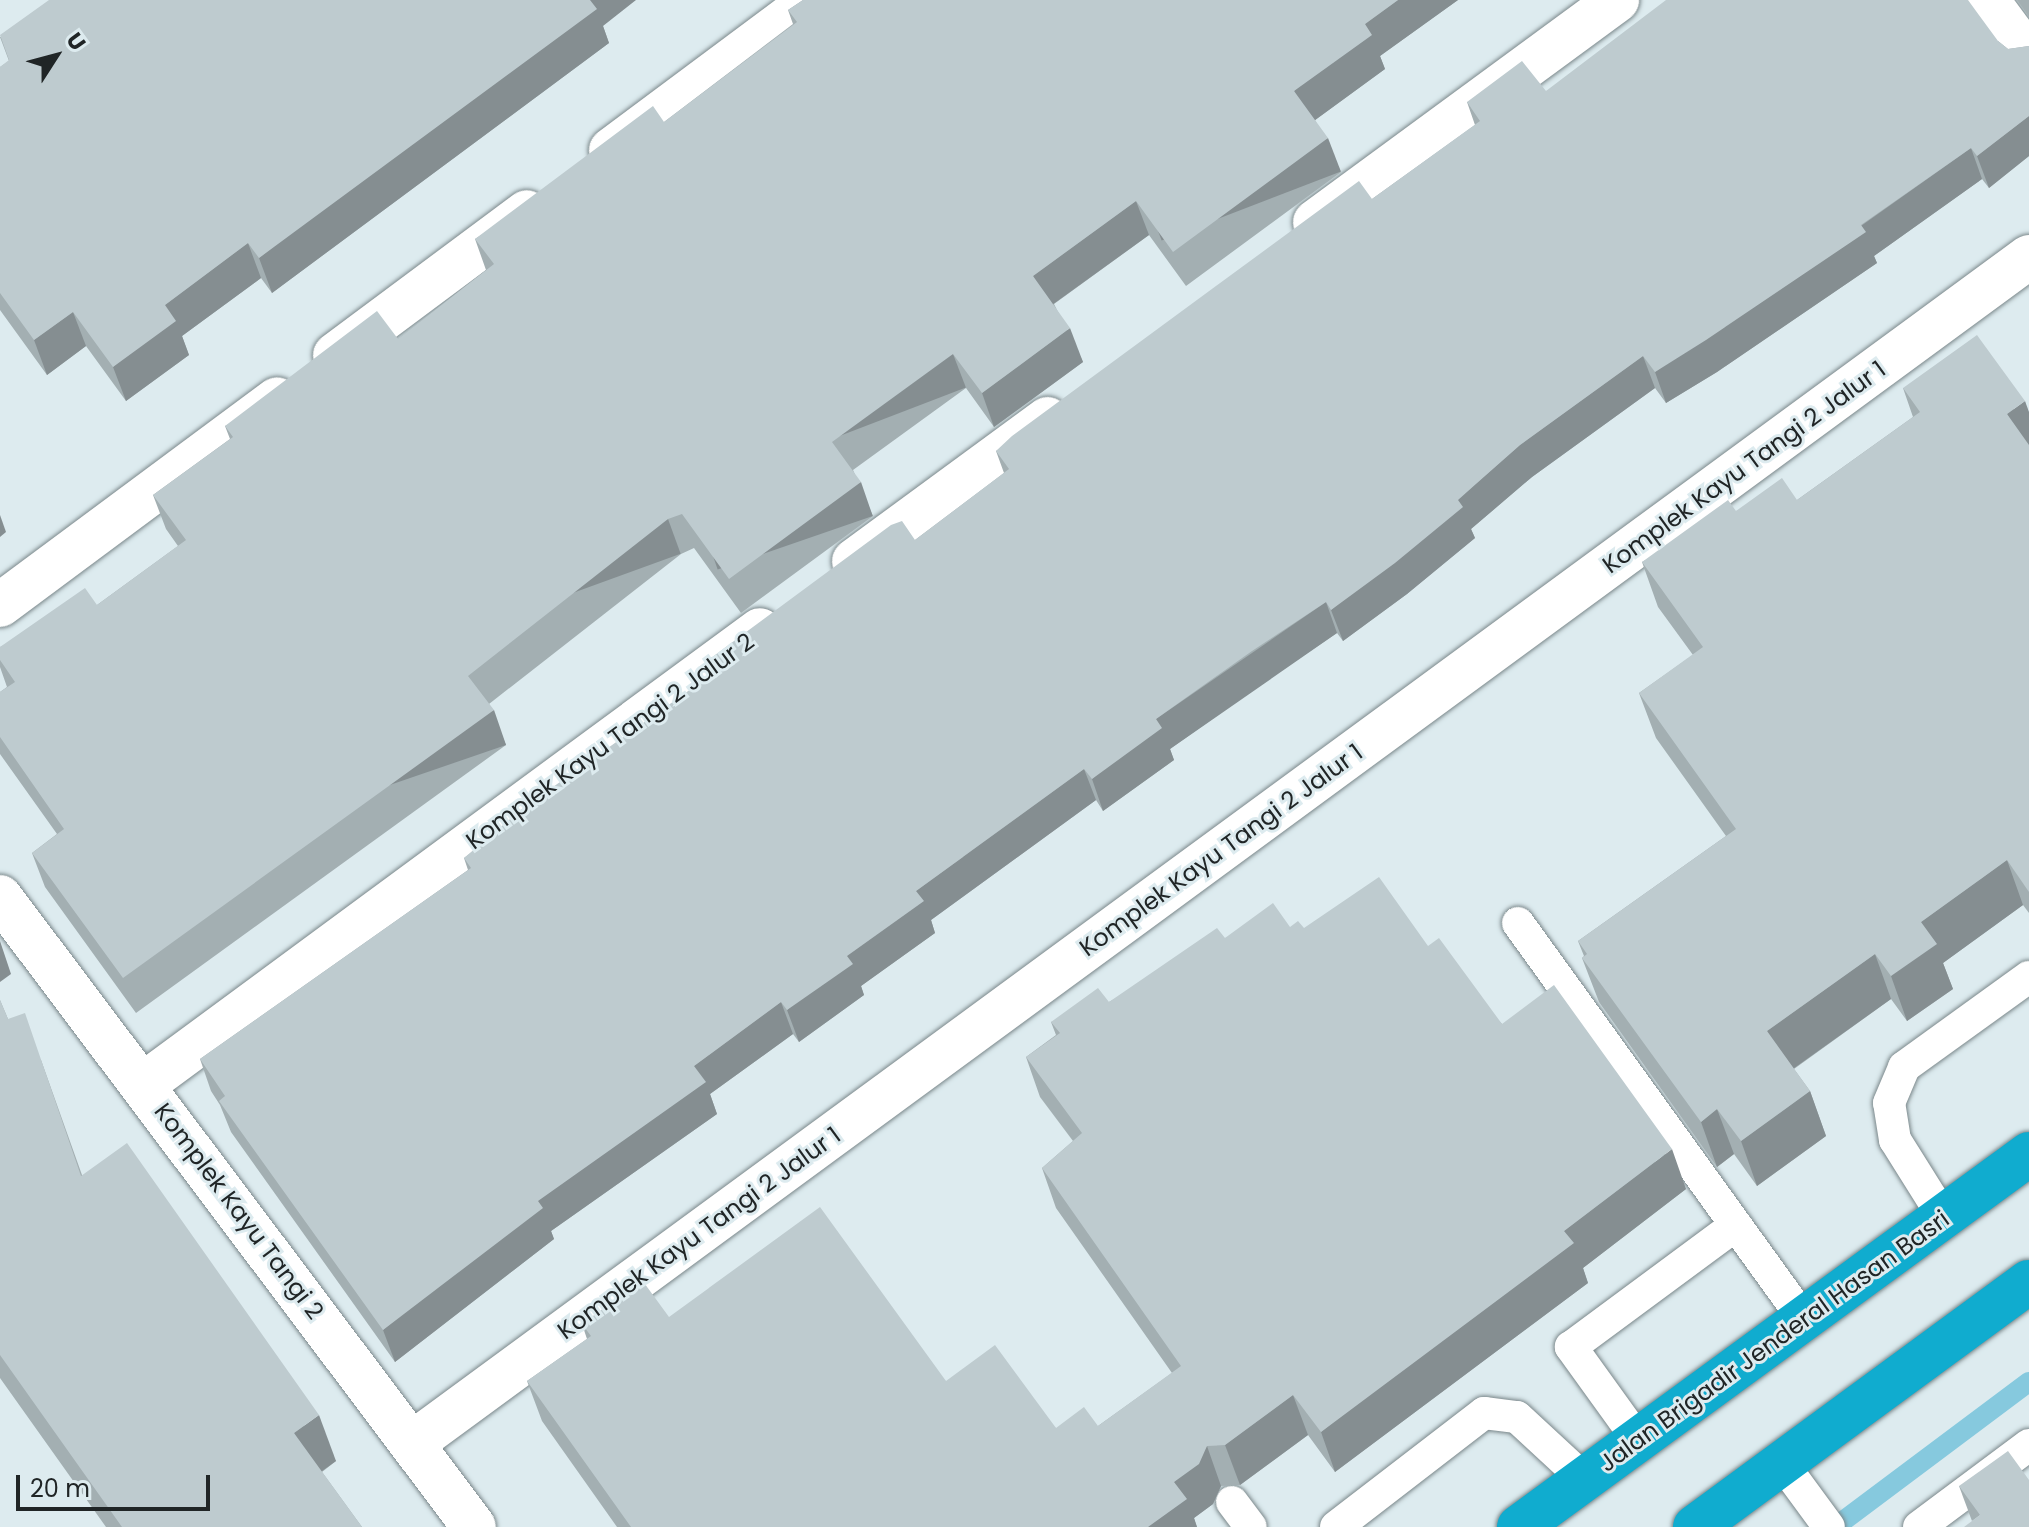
<!DOCTYPE html>
<style>
body{margin:0}
#map{position:relative;width:2029px;height:1527px;overflow:hidden;background:#ddebef;font-family:Poppins,sans-serif}
div>[style]{position:absolute}
.stream>*{height:20px;margin:-10px;padding:0 10px;transform-origin:10px;border-radius:10px;background:#86c9de}
.roads{filter:drop-shadow(0 0 2px #7a878a) drop-shadow(0 0 2px #7a878a)}
.lane>*{height:32px;margin:-16px;padding:0 16px;transform-origin:16px;border-radius:16px;background:#fff}
.street>*{height:44px;margin:-22px;padding:0 22px;transform-origin:22px;border-radius:22px;background:#fff}
.highway>*{height:44px;margin:-22px;padding:0 22px;transform-origin:22px;border-radius:22px;background:#10accf}
.wall>*{inset:0;background:#a3afb2}
.shaded-wall>*{inset:0;background:#858e91;transform-origin:0 0}
.building>*{inset:0;background:#becbcf}
span{translate:-50% -50%;white-space:nowrap;text-align:center;line-height:1.15;-webkit-text-stroke:6px #ddebef;paint-order:stroke}
.street-label{font-size:24px;color:#202526}
.north{position:absolute;left:16px;top:16px;width:80px;height:80px;-webkit-text-stroke:6px #ddebef;paint-order:stroke;rotate:54deg;font-size:22px;font-weight:700;line-height:32px;text-align:center;color:#202526}
.north::after{content:'';display:block;margin:auto;width:28px;height:36px;background:#202526;clip-path:polygon(50% 0,100% 100%,50% 72%,0 100%)}
.scale{position:absolute;left:16px;top:1475px;width:194px;height:36px;box-sizing:border-box;border:4px solid #202526;border-top:0;padding-left:10px;font-size:24px;line-height:28px;white-space:nowrap;color:#202526;-webkit-text-stroke:6px #ddebef;paint-order:stroke}
</style>
<div id="map">
<div class="stream">
<div style="left:1835px;top:1527px;width:242px;rotate:-36.8deg"></div>
</div>
<div class="roads">
<div class="lane">
<div style="left:1518px;top:923px;width:489px;rotate:54.2deg"></div>
<div style="left:1944px;top:1218px;width:92px;rotate:-122.1deg"></div>
<div style="left:1895px;top:1140px;width:37px;rotate:-99deg"></div>
<div style="left:1889px;top:1103px;width:39px;rotate:-67deg"></div>
<div style="left:1904px;top:1067px;width:154px;rotate:-35.8deg"></div>
<div style="left:1638px;top:1440px;width:115px;rotate:-125.8deg"></div>
<div style="left:1571px;top:1347px;width:205px;rotate:-36.5deg"></div>
<div style="left:1782px;top:1463px;width:79px;rotate:53.7deg"></div>
<div style="left:1232px;top:1502px;width:31px;rotate:53deg"></div>
<div style="left:1336px;top:1527px;width:187px;rotate:-37.6deg"></div>
<div style="left:1484px;top:1413px;width:33px;rotate:7deg"></div>
<div style="left:1517px;top:1417px;width:91px;rotate:42.8deg"></div>
<div style="left:1919px;top:1527px;width:137px;rotate:-36.7deg"></div>
</div>
<div class="street">
<div style="left:1987px;top:0;width:71px;rotate:53.6deg"></div>
<div style="left:611px;top:150px;width:251px;rotate:-36.7deg"></div>
<div style="left:1315px;top:222px;width:375px;rotate:-36.3deg"></div>
<div style="left:335px;top:355px;width:239px;rotate:-36.7deg"></div>
<div style="left:854px;top:561px;width:240px;rotate:-36.3deg"></div>
<div style="left:0;top:605px;width:345px;rotate:-36.6deg"></div>
<div style="left:0;top:897px;width:788px;rotate:53.04deg"></div>
<div style="left:144px;top:1084px;width:765px;rotate:-36.39deg"></div>
<div style="left:414px;top:1442px;width:2003px;rotate:-36.27deg"></div>
</div>
<div class="highway">
<div style="left:1519px;top:1527px;width:632px;rotate:-36.18deg"></div>
<div style="left:1695px;top:1527px;width:414px;rotate:-36.3deg"></div>
</div>
</div>
<div class="wall">
<div style="clip-path:polygon(803px 0,1458px 0,1380px 56px,1385px 69px,1315px 120px,1341px 172px,1186px 286px,1149px 235px,1054px 304px,1083px 362px,994px 427px,966px 388px,853px 470px,873px 516px,741px 613px,694px 548px,681px 554px,489px 704px,506px 745px,136px 1013px,45px 887px,32px 853px,57px 834px,0 754px,0 692px,7px 687px,0 667px,0 647px,97px 605px,178px 546px,166px 529px,153px 495px,230px 439px,225px 426px,398px 339px,486px 270px,475px 239px,664px 122px,793px 24px,788px 10px)"></div>
<div style="clip-path:polygon(2017px 0,2029px 0,2029px 17px)"></div>
<div style="clip-path:polygon(603px 26px,609px 43px,272px 293px,261px 278px,182px 336px,189px 355px,126px 401px,86px 346px,47px 375px,0 310px,0 67px,9px 61px,0 37px)"></div>
<div style="clip-path:polygon(1998px 41px,2008px 49px,2029px 46px,2029px 156px,1989px 188px,1982px 179px,1874px 256px,1877px 263px,1717px 372px,1666px 403px,1655px 388px,1532px 477px,1471px 529px,1475px 538px,1407px 594px,1343px 641px,1337px 633px,1263px 683px,1170px 749px,1174px 760px,1103px 811px,1096px 800px,931px 920px,935px 933px,861px 986px,864px 995px,799px 1042px,793px 1034px,710px 1094px,717px 1114px,551px 1231px,554px 1239px,395px 1362px,231px 1132px,220px 1105px,211px 1091px,200px 1059px,468px 870px,464px 858px,716px 672px,711px 658px,915px 540px,1004px 473px,996px 451px,1372px 199px,1475px 125px,1467px 102px,1546px 91px)"></div>
<div style="clip-path:polygon(1903px 388px,2029px 412px,2029px 913px,2023px 905px,1943px 963px,1953px 989px,1907px 1021px,1891px 999px,1794px 1069px,1810px 1091px,1826px 1136px,1757px 1186px,1734px 1154px,1717px 1167px,1599px 1002px,1582px 958px,1584px 956px,1578px 941px,1726px 836px,1656px 738px,1639px 693px,1693px 655px,1658px 607px,1642px 562px,1736px 511px,1797px 500px,1913px 417px)"></div>
<div style="clip-path:polygon(1290px 927px,1428px 946px,1502px 1024px,1686px 1189px,1583px 1268px,1588px 1283px,1335px 1472px,1308px 1435px,1240px 1485px,1221px 1486px,1213px 1504px,1194px 1518px,1197px 1527px,617px 1527px,542px 1421px,527px 1381px,587px 1339px,582px 1324px,669px 1317px,946px 1381px,1056px 1428px,1098px 1426px,1172px 1373px,1056px 1208px,1042px 1168px,1073px 1141px,1040px 1097px,1026px 1057px,1056px 1035px,1051px 1022px,1109px 1002px,1225px 938px)"></div>
<div style="clip-path:polygon(0 1000px,8px 1019px,41px 1060px,82px 1175px,336px 1461px,322px 1472px,362px 1527px,106px 1527px,0 1378px)"></div>
<div style="clip-path:polygon(2028px 1480px,1972px 1521px,1959px 1486px)"></div>
</div>
<div class="shaded-wall">
<div style="clip-path:polygon(588px 0,636px 0,603px 26px,609px 43px,272px 293px,259px 258px)"></div>
<div style="clip-path:polygon(1398px 0,1458px 0,1380px 56px,1385px 69px,1307px 126px,1294px 91px,1365px 24px)"></div>
<div style="clip-path:polygon(2029px 116px,2029px 156px,1989px 188px,1977px 156px)"></div>
<div style="left:1328px;top:138px;width:36px;height:192px;rotate:69deg"></div>
<div style="clip-path:polygon(1971px 148px,1982px 179px,1874px 256px,1877px 263px,1717px 372px,1666px 403px,1655px 372px)"></div>
<div style="clip-path:polygon(1136px 201px,1149px 235px,1045px 310px,1033px 276px)"></div>
<div style="clip-path:polygon(248px 243px,261px 278px,182px 336px,189px 355px,126px 401px,113px 367px,165px 305px)"></div>
<div style="clip-path:polygon(73px 312px,86px 346px,47px 375px,34px 340px)"></div>
<div style="clip-path:polygon(1070px 328px,1083px 362px,994px 427px,982px 393px)"></div>
<div style="left:953px;top:354px;width:36px;height:150px;rotate:69deg"></div>
<div style="clip-path:polygon(1643px 356px,1655px 388px,1532px 477px,1471px 529px,1475px 538px,1407px 594px,1343px 641px,1331px 610px,1520px 445px)"></div>
<div style="clip-path:polygon(2025px 401px,2029px 412px,2029px 455px,2007px 414px)"></div>
<div style="left:861px;top:482px;width:36px;height:164px;rotate:71deg"></div>
<div style="clip-path:polygon(0 515px,6px 532px,0 537px)"></div>
<div style="left:668px;top:519px;width:37px;height:254px;rotate:70deg"></div>
<div style="clip-path:polygon(1326px 602px,1337px 633px,1170px 749px,1174px 760px,1103px 811px,1092px 779px,1156px 719px)"></div>
<div style="left:494px;top:710px;width:37px;height:458px;rotate:71deg"></div>
<div style="clip-path:polygon(1084px 769px,1096px 800px,931px 920px,935px 933px,861px 986px,864px 995px,799px 1042px,787px 1010px,916px 891px)"></div>
<div style="clip-path:polygon(2007px 860px,2023px 905px,1943px 963px,1953px 989px,1907px 1021px,1891px 976px,1921px 922px)"></div>
<div style="clip-path:polygon(0 941px,11px 974px,0 982px)"></div>
<div style="clip-path:polygon(1875px 954px,1891px 999px,1783px 1076px,1767px 1031px)"></div>
<div style="clip-path:polygon(781px 1002px,793px 1034px,710px 1094px,717px 1114px,551px 1231px,554px 1239px,395px 1362px,383px 1330px,694px 1066px)"></div>
<div style="clip-path:polygon(1810px 1091px,1826px 1136px,1757px 1186px,1741px 1141px)"></div>
<div style="clip-path:polygon(1717px 1109px,1734px 1154px,1717px 1167px,1701px 1122px)"></div>
<div style="clip-path:polygon(1672px 1149px,1686px 1189px,1583px 1268px,1588px 1283px,1335px 1472px,1321px 1432px,1564px 1231px)"></div>
<div style="clip-path:polygon(1293px 1395px,1308px 1435px,1240px 1485px,1225px 1445px)"></div>
<div style="clip-path:polygon(319px 1415px,336px 1461px,311px 1479px,294px 1433px)"></div>
<div style="clip-path:polygon(1207px 1446px,1221px 1486px,1213px 1504px,1194px 1518px,1197px 1527px,1148px 1527px,1174px 1482px)"></div>
</div>
<div class="building">
<div style="clip-path:polygon(49px 0,590px 0,597px 9px,259px 258px,248px 243px,165px 305px,176px 321px,113px 367px,73px 312px,34px 340px,0 293px,0 67px,9px 60px,0 35px)"></div>
<div style="clip-path:polygon(803px 0,1398px 0,1365px 24px,1372px 35px,1294px 91px,1328px 138px,1173px 252px,1136px 201px,1033px 276px,1070px 328px,982px 393px,953px 354px,832px 442px,861px 482px,729px 579px,682px 514px,668px 519px,468px 676px,494px 710px,123px 978px,32px 853px,64px 829px,0 737px,0 692px,15px 682px,0 660px,0 647px,85px 588px,97px 605px,186px 540px,153px 495px,233px 437px,225px 426px,377px 311px,398px 339px,494px 264px,475px 239px,653px 106px,664px 122px,797px 22px,788px 10px)"></div>
<div style="clip-path:polygon(1666px 0,1968px 0,1998px 41px,2008px 49px,2029px 46px,2029px 116px,1977px 156px,1971px 148px,1861px 225px,1866px 232px,1706px 340px,1655px 372px,1643px 356px,1520px 445px,1458px 500px,1463px 507px,1395px 563px,1331px 610px,1326px 602px,1252px 651px,1156px 719px,1162px 728px,1092px 779px,1084px 769px,916px 891px,924px 901px,847px 956px,853px 964px,787px 1010px,781px 1002px,694px 1066px,706px 1082px,538px 1201px,543px 1208px,383px 1330px,219px 1101px,225px 1096px,200px 1059px,471px 868px,464px 858px,522px 809px,719px 669px,711px 658px,891px 525px,902px 521px,915px 540px,1009px 469px,996px 451px,1012px 436px,1359px 181px,1372px 199px,1480px 121px,1467px 102px,1522px 61px,1546px 91px)"></div>
<div style="clip-path:polygon(1977px 335px,2025px 401px,2007px 414px,2029px 445px,2029px 892px,2007px 860px,1921px 922px,1937px 944px,1891px 976px,1875px 954px,1767px 1031px,1810px 1091px,1741px 1141px,1717px 1109px,1701px 1122px,1582px 958px,1587px 954px,1578px 941px,1736px 829px,1639px 693px,1703px 647px,1642px 562px,1728px 500px,1736px 511px,1782px 478px,1797px 500px,1920px 412px,1903px 388px)"></div>
<div style="clip-path:polygon(1379px 877px,1428px 946px,1439px 938px,1502px 1024px,1554px 985px,1672px 1149px,1564px 1231px,1574px 1243px,1321px 1432px,1293px 1395px,1225px 1445px,1207px 1446px,1199px 1464px,1174px 1482px,1187px 1499px,1148px 1527px,631px 1527px,527px 1381px,591px 1336px,582px 1324px,642px 1280px,669px 1317px,820px 1207px,946px 1381px,995px 1345px,1056px 1428px,1084px 1407px,1098px 1426px,1181px 1366px,1042px 1168px,1082px 1133px,1026px 1057px,1060px 1033px,1051px 1022px,1098px 988px,1109px 1002px,1217px 928px,1225px 938px,1273px 903px,1290px 927px,1298px 921px,1304px 928px)"></div>
<div style="clip-path:polygon(0 1000px,8px 1019px,25px 1013px,81px 1176px,127px 1143px,319px 1415px,294px 1433px,362px 1527px,122px 1527px,0 1355px)"></div>
<div style="clip-path:polygon(2008px 1451px,2029px 1480px,2029px 1527px,1964px 1527px,1980px 1515px,1959px 1486px)"></div>
</div>
<div class="street-label">
<span style="left:1744px;top:467px;rotate:-36deg">Komplek Kayu Tangi 2 Jalur 1</span>
<span style="left:610px;top:741px;rotate:-36deg">Komplek Kayu Tangi 2 Jalur 2</span>
<span style="left:1221px;top:850px;rotate:-36deg">Komplek Kayu Tangi 2 Jalur 1</span>
<span style="left:239px;top:1211px;rotate:53deg">Komplek Kayu Tangi 2</span>
<span style="left:699px;top:1233px;rotate:-36deg">Komplek Kayu Tangi 2 Jalur 1</span>
<span style="left:1774px;top:1341px;rotate:-36deg">Jalan Brigadir Jenderal Hasan Basri</span>
</div>
<div class="north">U</div>
<div class="scale">20 m</div>
</div>
